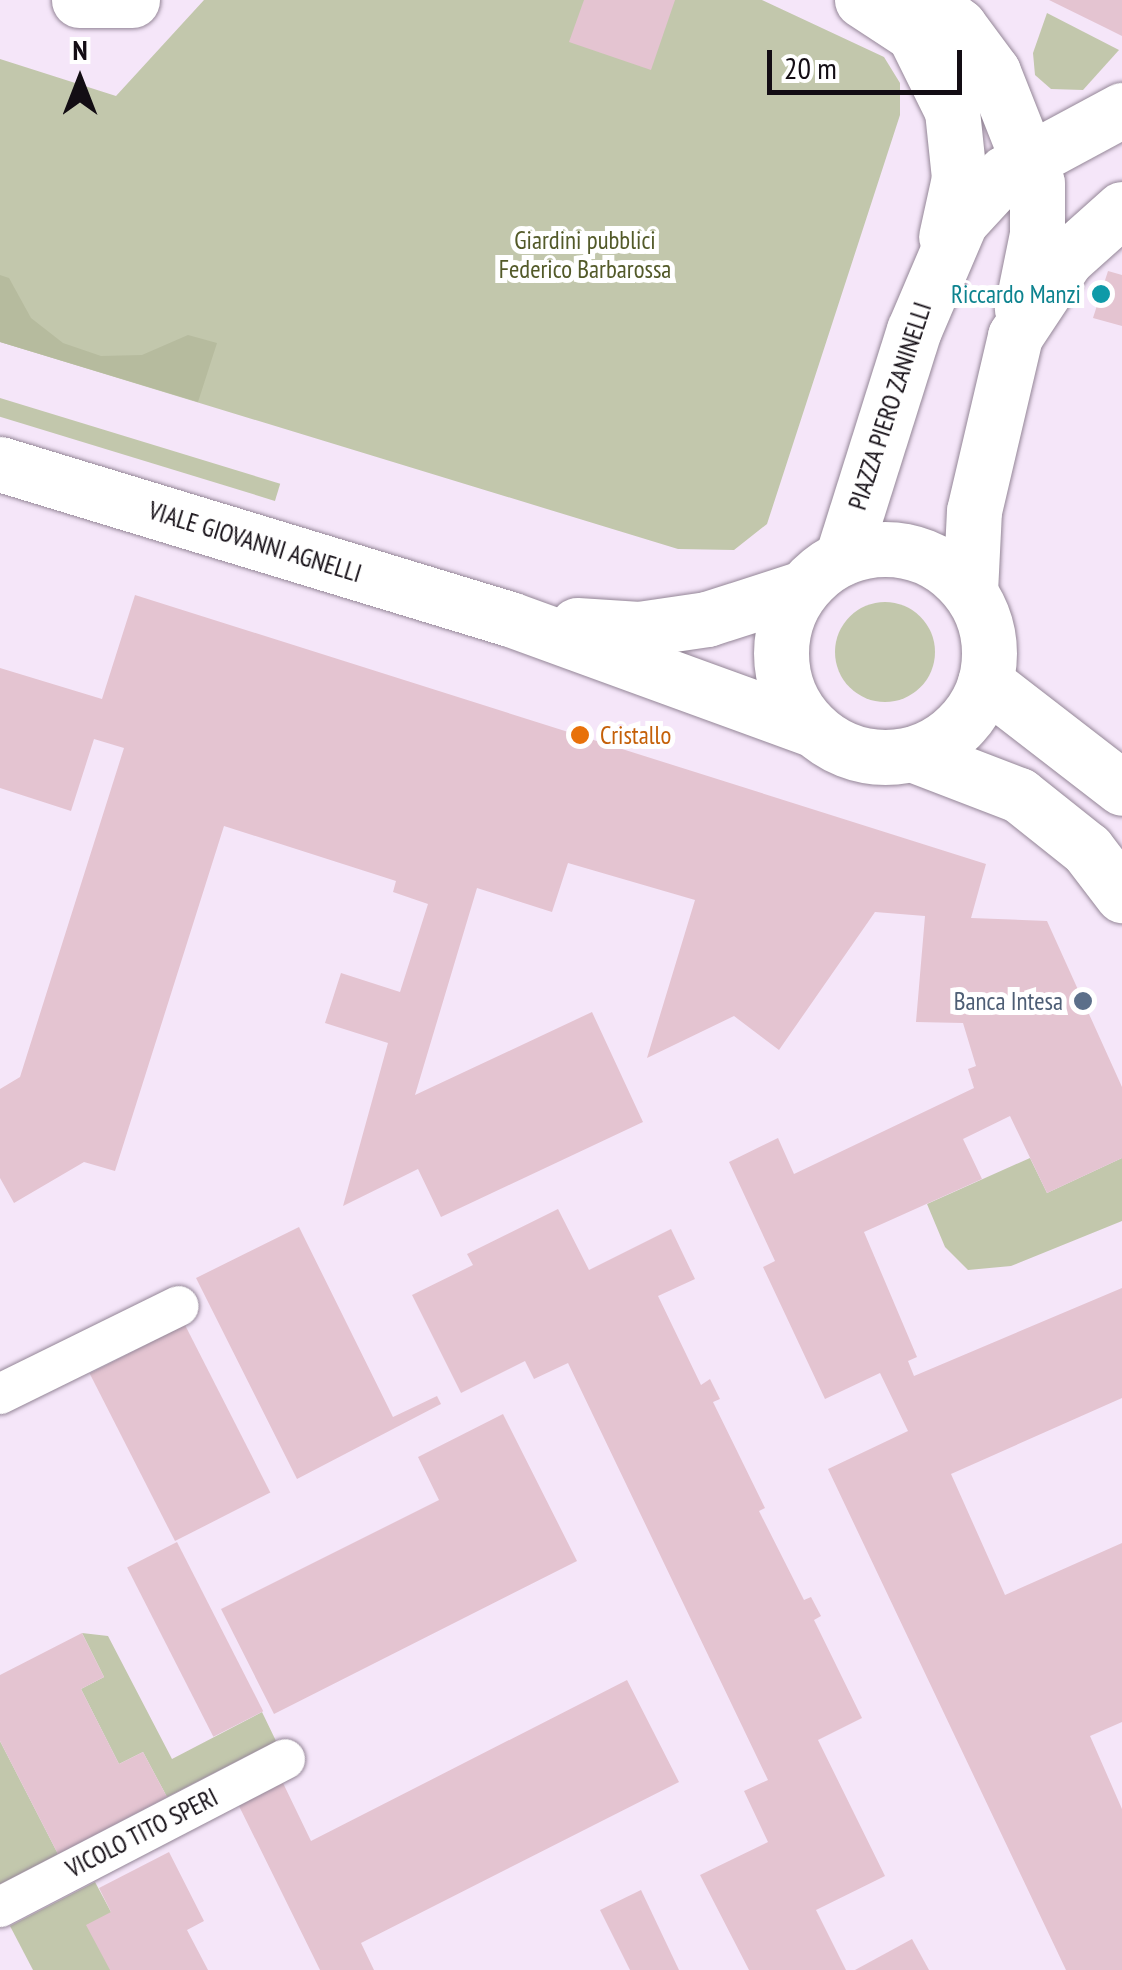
<!DOCTYPE html>
<style>
body{margin:0}
#map{position:relative;width:1122px;height:1970px;overflow:hidden;background:#f5e6f9;font-family:"PT Sans Narrow",sans-serif}
div>[style]{position:absolute}
.green>*{inset:0;background:#c2c7ac;transform-origin:0 0}
.round{border-radius:50%}
.forest>*{inset:0;background:#b6bb9e}
.building>*{inset:0;background:#e4c4d1;transform-origin:0 0}
.roads{filter:drop-shadow(0 0 2px #948697) drop-shadow(0 0 2px #948697)}
.service>*{height:40px;margin:-20px;padding:0 20px;transform-origin:20px;border-radius:20px;background:#fff}
.minor>*{height:55px;margin:-27.5px;padding:0 27.5px;transform-origin:27.5px;border-radius:27.5px;background:#fff}
.tertiary>*{height:55px;margin:-27.5px;padding:0 27.5px;transform-origin:27.5px;border-radius:27.5px;background:#fff}
.tertiary>.ring{margin:-27.5px;padding:0;box-sizing:content-box;background:none;border:55px solid #fff;border-radius:50%}
.dots>*{width:28px;height:28px;translate:-50% -50%;box-sizing:border-box;border:5px solid #fff;border-radius:50%}
span{translate:-50% -50%;white-space:nowrap;text-align:center;line-height:1.15;-webkit-text-stroke:10px #fff;paint-order:stroke}
.park-label{font-size:25px;color:#535a29}
.culture-label{font-size:25px;color:#0d838f}
.right{translate:-100% -50%;text-align:right}
.street-label{font-size:25px;color:#130d14}
.food-label{font-size:25px;color:#c56008}
.left{translate:0 -50%;text-align:left}
.service-label{font-size:25px;color:#4e5e75}
.north{position:absolute;left:30px;top:30px;width:100px;height:100px;-webkit-text-stroke:8px #fff;paint-order:stroke;rotate:0deg;font-size:28px;font-weight:700;line-height:40px;text-align:center;color:#130d14}
.north::after{content:'';display:block;margin:auto;width:35px;height:45px;background:#130d14;clip-path:polygon(50% 0,100% 100%,50% 72%,0 100%)}
.scale{position:absolute;left:767px;top:50px;width:195px;height:45px;box-sizing:border-box;border:5px solid #130d14;border-top:0;padding-left:12px;font-size:30px;line-height:35px;white-space:nowrap;color:#130d14;-webkit-text-stroke:8px #fff;paint-order:stroke}
</style>
<div id="map">
<div class="green">
<div style="clip-path:polygon(204px 0,762px 0,884px 57px,900px 83px,900px 115px,767px 524px,734px 550px,678px 549px,0 342px,0 59px,116px 96px)"></div>
<div style="clip-path:polygon(1047px 13px,1119px 50px,1083px 90px,1051px 89px,1035px 75px,1033px 53px)"></div>
<div style="left:0;top:398px;width:293px;height:18px;rotate:17deg"></div>
<div class="round" style="left:835px;top:602px;width:100px;height:100px"></div>
<div style="clip-path:polygon(1030px 1158px,1047px 1193px,1122px 1158px,1122px 1221px,1011px 1266px,968px 1270px,945px 1247px,927px 1204px)"></div>
<div style="clip-path:polygon(82px 1633px,108px 1636px,172px 1759px,262px 1712px,276px 1741px,167px 1797px,143px 1752px,119px 1764px,81px 1689px,104px 1677px)"></div>
<div style="clip-path:polygon(0 1741px,58px 1854px,0 1884px)"></div>
<div style="clip-path:polygon(95px 1882px,111px 1912px,110px 1970px,33px 1970px,10px 1926px)"></div>
</div>
<div class="forest">
<div style="clip-path:polygon(0 275px,9px 278px,31px 318px,63px 343px,101px 356px,142px 355px,188px 335px,217px 343px,198px 402px,0 342px)"></div>
</div>
<div class="building">
<div style="clip-path:polygon(584px 0,675px 0,651px 70px,569px 42px)"></div>
<div style="clip-path:polygon(1049px 0,1122px 0,1122px 36px,1108px 29px)"></div>
<div style="clip-path:polygon(1108px 271px,1122px 275px,1122px 326px,1093px 318px)"></div>
<div style="clip-path:polygon(135px 595px,986px 864px,971px 918px,1047px 921px,1122px 1087px,1122px 1158px,1047px 1193px,1010px 1116px,963px 1139px,982px 1179px,864px 1232px,917px 1357px,908px 1361px,914px 1376px,1122px 1288px,1122px 1398px,951px 1474px,1005px 1595px,1122px 1543px,1122px 1722px,1090px 1736px,1122px 1809px,1122px 1970px,1066px 1970px,828px 1469px,908px 1431px,880px 1373px,825px 1399px,763px 1267px,775px 1261px,729px 1162px,778px 1138px,794px 1174px,974px 1088px,968px 1069px,976px 1066px,963px 1023px,916px 1022px,925px 916px,875px 912px,779px 1050px,734px 1016px,647px 1058px,695px 900px,568px 863px,552px 912px,477px 888px,415px 1095px,592px 1012px,643px 1122px,441px 1217px,418px 1169px,343px 1206px,388px 1043px,325px 1023px,341px 973px,400px 992px,428px 904px,393px 892px,396px 881px,224px 826px,115px 1171px,84px 1162px,14px 1203px,0 1178px,0 1089px,20px 1077px,124px 748px,94px 739px,71px 811px,0 788px,0 668px,102px 699px)"></div>
<div style="clip-path:polygon(558px 1209px,589px 1270px,671px 1229px,695px 1279px,658px 1296px,701px 1385px,710px 1379px,720px 1399px,713px 1402px,765px 1508px,759px 1511px,804px 1600px,811px 1597px,821px 1616px,814px 1620px,862px 1718px,818px 1740px,885px 1876px,816px 1910px,846px 1970px,749px 1970px,700px 1875px,768px 1842px,744px 1791px,768px 1780px,568px 1363px,534px 1379px,525px 1361px,461px 1393px,412px 1295px,473px 1265px,467px 1254px)"></div>
<div style="clip-path:polygon(299px 1227px,393px 1417px,437px 1396px,441px 1404px,297px 1479px,196px 1278px)"></div>
<div style="left:185px;top:1325px;width:188px;height:107px;rotate:63deg"></div>
<div style="clip-path:polygon(503px 1414px,577px 1561px,274px 1714px,221px 1609px,439px 1500px,418px 1457px)"></div>
<div style="left:177px;top:1542px;width:190px;height:56px;rotate:63deg"></div>
<div style="clip-path:polygon(82px 1633px,104px 1677px,81px 1689px,119px 1764px,143px 1752px,167px 1797px,58px 1854px,0 1741px,0 1675px)"></div>
<div style="clip-path:polygon(627px 1680px,679px 1782px,361px 1943px,374px 1970px,320px 1970px,239px 1806px,283px 1783px,311px 1841px)"></div>
<div style="clip-path:polygon(169px 1852px,204px 1921px,187px 1930px,208px 1970px,110px 1970px,86px 1925px,111px 1912px,99px 1888px)"></div>
<div style="clip-path:polygon(641px 1890px,679px 1970px,630px 1970px,600px 1910px)"></div>
<div style="clip-path:polygon(912px 1939px,929px 1970px,855px 1970px)"></div>
</div>
<div class="roads">
<div class="service">
<div style="left:0;top:1394px;width:199px;rotate:-26.2deg"></div>
<div style="left:0;top:1907px;width:321px;rotate:-27.4deg"></div>
</div>
<div class="minor">
<div style="left:79px;top:0;width:53px"></div>
<div style="left:862px;top:0;width:62px;rotate:33.2deg"></div>
<div style="left:914px;top:34px;width:86px;rotate:63.7deg"></div>
<div style="left:952px;top:111px;width:67px;rotate:84deg"></div>
<div style="left:959px;top:178px;width:60px;rotate:102.4deg"></div>
<div style="left:925px;top:0;width:43px;rotate:37.4deg"></div>
<div style="left:959px;top:26px;width:57px;rotate:53.5deg"></div>
<div style="left:993px;top:72px;width:119px;rotate:68.4deg"></div>
<div style="left:1037px;top:183px;width:51px;rotate:90deg"></div>
<div style="left:1037px;top:234px;width:76px;rotate:101.5deg"></div>
<div style="left:842px;top:558px;width:239px;rotate:-72.5deg"></div>
<div style="left:914px;top:330px;width:117px;rotate:-66.9deg"></div>
<div style="left:960px;top:222px;width:67px;rotate:-47.4deg"></div>
<div style="left:1005px;top:173px;width:133px;rotate:-28.3deg"></div>
<div style="left:970px;top:592px;width:81px;rotate:-87.2deg"></div>
<div style="left:974px;top:511px;width:180px;rotate:-76.8deg"></div>
<div style="left:1015px;top:336px;width:92px;rotate:-56.5deg"></div>
<div style="left:1066px;top:259px;width:75px;rotate:-41.8deg"></div>
</div>
<div class="tertiary">
<div style="left:0;top:464px;width:533px;rotate:16.91deg"></div>
<div style="left:510px;top:619px;width:322px;rotate:20deg"></div>
<div class="ring" style="left:781px;top:549px;width:153px;height:153px"></div>
<div style="left:577px;top:625px;width:62px;rotate:3.7deg"></div>
<div style="left:639px;top:629px;width:69px;rotate:-8.4deg"></div>
<div style="left:707px;top:619px;width:101px;rotate:-17.9deg"></div>
<div style="left:985px;top:682px;width:173px;rotate:37.7deg"></div>
<div style="left:912px;top:754px;width:115px;rotate:21deg"></div>
<div style="left:1019px;top:795px;width:87px;rotate:38.5deg"></div>
<div style="left:1087px;top:849px;width:58px;rotate:52.7deg"></div>
</div>
</div>
<div class="dots">
<div style="left:1101px;top:294px;background:#0f9aa8"></div>
<div style="left:580px;top:735px;background:#e8710a"></div>
<div style="left:1083px;top:1001px;background:#5c6f8a"></div>
</div>
<div class="park-label">
<span style="left:585px;top:255px">Giardini pubblici<br>Federico Barbarossa</span>
</div>
<div class="culture-label">
<span class="right" style="left:1081px;top:294px">Riccardo Manzi</span>
</div>
<div class="street-label">
<span style="left:890px;top:406px;rotate:-72deg">PIAZZA PIERO ZANINELLI</span>
<span style="left:255px;top:542px;rotate:17deg">VIALE GIOVANNI AGNELLI</span>
<span style="left:142px;top:1833px;rotate:-27deg">VICOLO TITO SPERI</span>
</div>
<div class="food-label">
<span class="left" style="left:600px;top:735px">Cristallo</span>
</div>
<div class="service-label">
<span class="right" style="left:1063px;top:1001px">Banca Intesa</span>
</div>
<div class="north">N</div>
<div class="scale">20 m</div>
</div>
